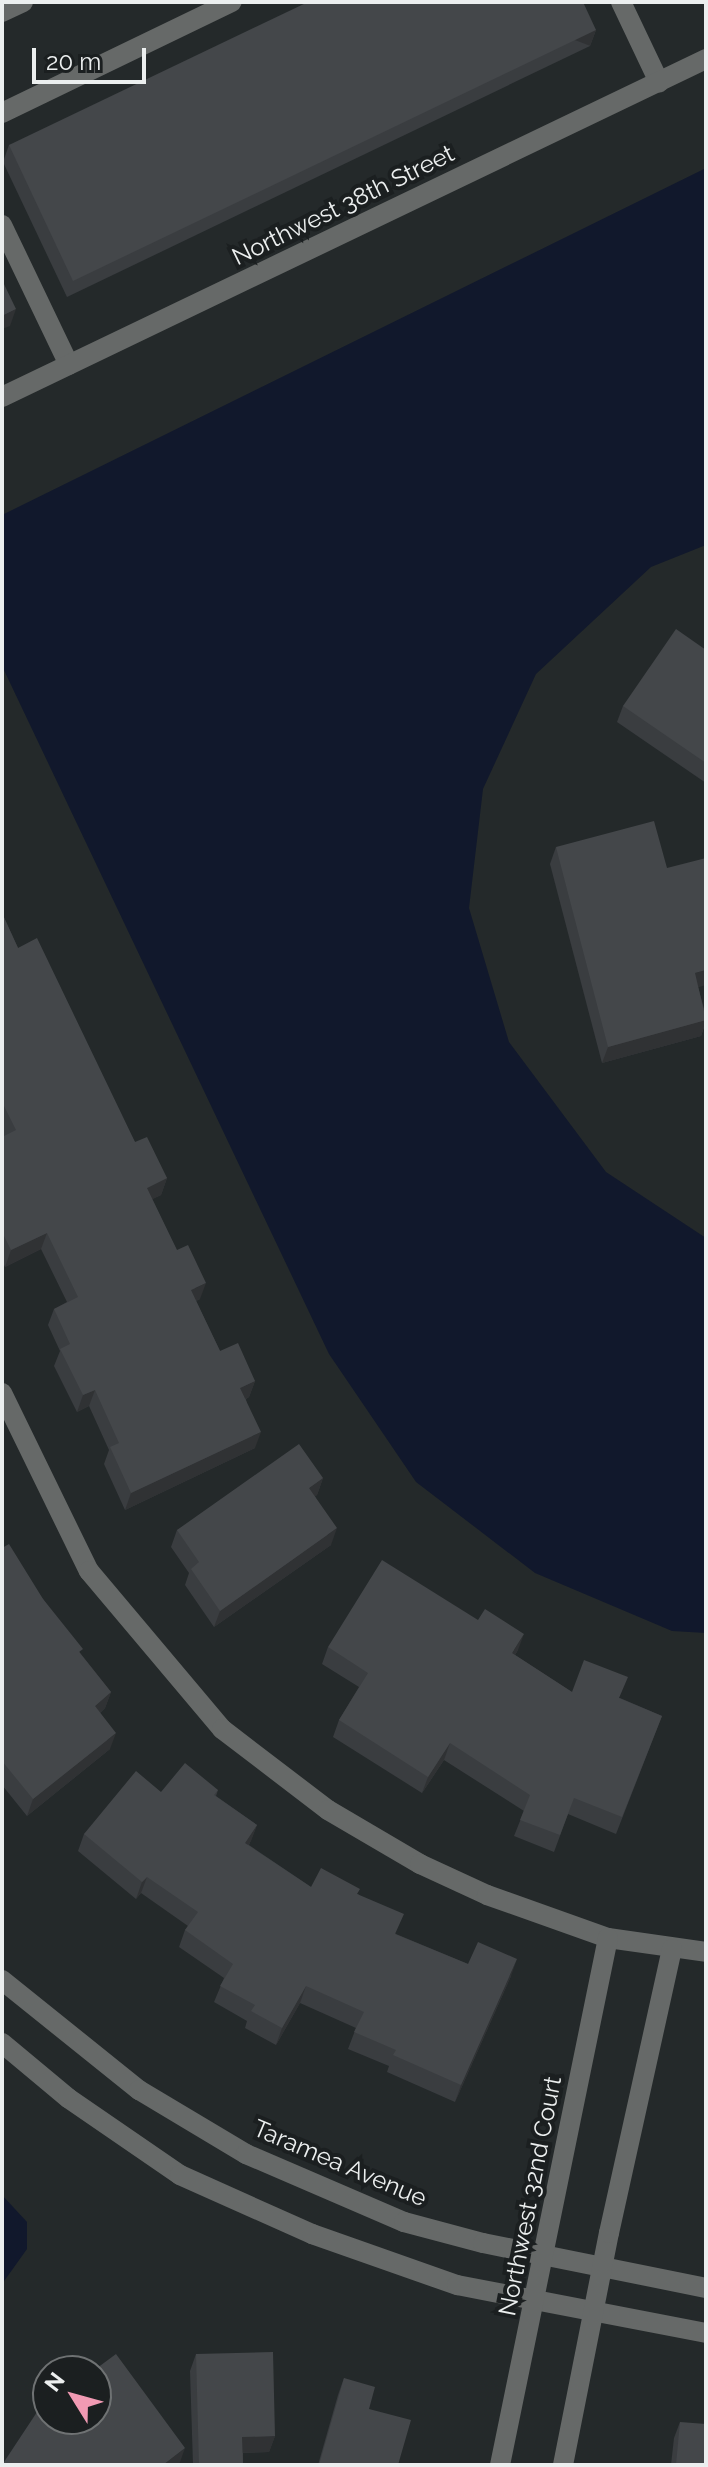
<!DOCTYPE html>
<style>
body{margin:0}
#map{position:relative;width:708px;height:2467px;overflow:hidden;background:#24292a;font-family:Raleway,sans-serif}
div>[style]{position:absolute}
.water>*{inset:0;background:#11182c}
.service>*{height:20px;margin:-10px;padding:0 10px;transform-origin:10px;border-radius:10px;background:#666968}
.minor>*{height:20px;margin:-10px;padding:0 10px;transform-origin:10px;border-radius:10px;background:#666968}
.wall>*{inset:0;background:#3a3d40}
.shaded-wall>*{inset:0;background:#303234;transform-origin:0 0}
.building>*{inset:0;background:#44474a}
span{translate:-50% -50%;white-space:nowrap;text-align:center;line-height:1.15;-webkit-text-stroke:8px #1b1f20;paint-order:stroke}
.street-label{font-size:24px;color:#ecefef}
.frame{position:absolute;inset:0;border:4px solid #ecefef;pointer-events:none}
.north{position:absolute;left:32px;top:2355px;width:80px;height:80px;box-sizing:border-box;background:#1b1f20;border:2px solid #6f7273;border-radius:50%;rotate:307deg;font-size:22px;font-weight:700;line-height:32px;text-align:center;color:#ecefef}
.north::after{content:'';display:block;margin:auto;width:28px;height:36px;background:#f19ab3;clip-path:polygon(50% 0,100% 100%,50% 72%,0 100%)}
.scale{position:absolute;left:32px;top:48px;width:114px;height:36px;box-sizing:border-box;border:4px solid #ecefef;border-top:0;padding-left:10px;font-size:24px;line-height:28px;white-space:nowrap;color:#ecefef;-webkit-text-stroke:6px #1b1f20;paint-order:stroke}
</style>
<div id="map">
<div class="water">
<div style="clip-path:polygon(706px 168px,706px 545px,651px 567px,536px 674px,483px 789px,469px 908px,509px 1042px,606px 1172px,706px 1238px,706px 1633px,672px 1631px,535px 1573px,416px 1482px,329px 1354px,2px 666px,2px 515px)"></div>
<div style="clip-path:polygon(2px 2195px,27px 2222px,27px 2249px,2px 2284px)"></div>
</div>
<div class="service">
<div style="left:621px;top:2px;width:89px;rotate:64.6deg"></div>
<div style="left:2px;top:113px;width:255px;rotate:-25.8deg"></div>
<div style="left:2px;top:225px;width:155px;rotate:64.4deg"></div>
</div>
<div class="minor">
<div style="left:2px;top:12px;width:23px;rotate:-25deg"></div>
<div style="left:2px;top:397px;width:781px;rotate:-25.65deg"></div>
<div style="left:2px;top:1393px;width:198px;rotate:64deg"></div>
<div style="left:89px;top:1571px;width:207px;rotate:49.9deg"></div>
<div style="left:222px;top:1729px;width:133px;rotate:37.4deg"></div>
<div style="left:328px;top:1810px;width:107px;rotate:30.4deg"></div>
<div style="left:420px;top:1864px;width:74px;rotate:24.8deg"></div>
<div style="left:487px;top:1895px;width:128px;rotate:19.6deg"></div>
<div style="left:608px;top:1938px;width:99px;rotate:8.1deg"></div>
<div style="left:2px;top:1980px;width:176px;rotate:38.8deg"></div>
<div style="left:139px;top:2090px;width:125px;rotate:30.9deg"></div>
<div style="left:246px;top:2154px;width:172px;rotate:23.3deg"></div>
<div style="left:404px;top:2222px;width:82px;rotate:14.9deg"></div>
<div style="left:483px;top:2243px;width:227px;rotate:11.4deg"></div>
<div style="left:2px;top:2043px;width:86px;rotate:39.8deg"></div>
<div style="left:68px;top:2098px;width:136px;rotate:34.5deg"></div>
<div style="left:180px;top:2175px;width:145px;rotate:24.1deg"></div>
<div style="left:312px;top:2234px;width:154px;rotate:19.4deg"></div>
<div style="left:457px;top:2285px;width:254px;rotate:10.9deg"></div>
<div style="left:500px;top:2465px;width:538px;rotate:-78.42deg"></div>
<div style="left:563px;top:2465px;width:237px;rotate:-78.8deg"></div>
<div style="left:609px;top:2233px;width:291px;rotate:-77.5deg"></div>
</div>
<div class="wall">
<div style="clip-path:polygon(596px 30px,590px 46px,67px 297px,3px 162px,9px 145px)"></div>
<div style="clip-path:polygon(706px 650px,706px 783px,617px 722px,623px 706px)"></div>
<div style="clip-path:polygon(556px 847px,698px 987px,706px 1016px,706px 1022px,701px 1036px,602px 1063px,550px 864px)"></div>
<div style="clip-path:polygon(2px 913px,18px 948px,135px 1142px,167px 1178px,161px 1195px,152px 1199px,200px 1299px,196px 1301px,220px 1351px,255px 1381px,249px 1397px,246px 1399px,255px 1448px,125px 1510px,104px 1464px,109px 1450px,89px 1406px,77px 1412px,54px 1366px,60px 1351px,48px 1325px,54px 1309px,67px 1302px,41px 1249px,5px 1267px,2px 1261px,2px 1137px,4px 1136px,2px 1131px)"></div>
<div style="clip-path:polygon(323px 1478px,317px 1495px,315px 1496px,331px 1545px,214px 1627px,185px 1585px,189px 1573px,171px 1547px,177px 1530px)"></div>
<div style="clip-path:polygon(2px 1548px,43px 1599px,81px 1654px,111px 1692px,105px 1708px,100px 1713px,110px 1749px,27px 1816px,2px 1785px)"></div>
<div style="clip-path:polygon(328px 1647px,518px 1650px,515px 1655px,572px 1692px,620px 1698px,662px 1716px,616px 1834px,568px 1814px,554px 1852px,514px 1836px,524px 1811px,444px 1760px,422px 1793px,333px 1737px,339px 1720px,359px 1687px,322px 1664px)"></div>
<div style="clip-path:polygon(218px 1790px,216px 1796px,257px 1825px,249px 1845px,311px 1887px,358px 1894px,396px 1934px,468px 1964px,511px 1976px,455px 2102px,387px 2072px,389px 2066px,348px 2049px,356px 2028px,300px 2003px,276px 2045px,245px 2028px,247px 2021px,214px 2002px,224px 1978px,179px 1947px,185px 1930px,188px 1926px,141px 1893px,136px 1899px,78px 1851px,84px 1834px,161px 1792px)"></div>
<div style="clip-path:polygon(196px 2354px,275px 2436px,269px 2452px,243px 2453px,243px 2465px,193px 2465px,190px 2371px)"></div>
<div style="clip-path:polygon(344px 2378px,369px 2409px,398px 2465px,318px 2465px,338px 2395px)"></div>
<div style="clip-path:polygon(680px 2422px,706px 2465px,671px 2465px,674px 2438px)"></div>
</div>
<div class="shaded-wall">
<div style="left:596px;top:30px;width:17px;height:580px;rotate:111deg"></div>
<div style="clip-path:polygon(16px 309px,10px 326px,2px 329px,2px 316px)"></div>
<div style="clip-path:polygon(706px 970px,706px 985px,689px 990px,695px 973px)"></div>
<div style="clip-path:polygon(706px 1020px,701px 1036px,602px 1063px,608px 1047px)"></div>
<div style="clip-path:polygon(167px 1178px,161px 1195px,141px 1205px,147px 1188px)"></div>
<div style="clip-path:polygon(47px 1233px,41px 1249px,5px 1267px,11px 1250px)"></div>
<div style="clip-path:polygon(206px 1283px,200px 1299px,185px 1306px,191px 1290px)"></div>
<div style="clip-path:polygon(255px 1381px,249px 1397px,234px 1404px,240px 1388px)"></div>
<div style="clip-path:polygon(95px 1390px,89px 1406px,77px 1412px,83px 1395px)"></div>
<div style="clip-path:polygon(261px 1432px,255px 1448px,125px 1510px,131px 1493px)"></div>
<div style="clip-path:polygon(323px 1478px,317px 1495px,303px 1505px,309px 1488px)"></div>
<div style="clip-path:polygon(337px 1528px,331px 1545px,214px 1627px,220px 1611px)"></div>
<div style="clip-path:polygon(524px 1634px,518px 1650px,506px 1669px,512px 1653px)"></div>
<div style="clip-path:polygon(111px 1692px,105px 1708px,89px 1722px,95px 1706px)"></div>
<div style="clip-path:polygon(116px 1733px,110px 1749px,27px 1816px,33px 1799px)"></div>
<div style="clip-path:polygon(450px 1743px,444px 1760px,422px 1793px,428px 1777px)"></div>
<div style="clip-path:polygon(257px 1825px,251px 1841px,239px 1859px,245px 1843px)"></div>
<div style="clip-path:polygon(147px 1877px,141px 1893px,136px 1899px,142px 1882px)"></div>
<div style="clip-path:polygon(517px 1959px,511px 1976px,455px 2102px,461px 2085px)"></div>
<div style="clip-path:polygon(306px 1986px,300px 2003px,276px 2045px,282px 2028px)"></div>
<div style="clip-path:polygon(275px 2436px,269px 2452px,236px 2453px,242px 2437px)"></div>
<div style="clip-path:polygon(185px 2448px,179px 2465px,163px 2465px)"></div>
</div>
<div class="building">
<div style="clip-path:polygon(308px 2px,583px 2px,596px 30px,73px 281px,9px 145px)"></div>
<div style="clip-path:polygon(2px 280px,16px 309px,2px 316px)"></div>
<div style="clip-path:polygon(676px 629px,706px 650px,706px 763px,623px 706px)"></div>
<div style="clip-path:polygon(654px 821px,667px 868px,706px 858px,706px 970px,695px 973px,706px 1020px,608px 1047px,556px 847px)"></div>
<div style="clip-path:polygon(2px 913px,18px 948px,37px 938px,135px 1142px,147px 1137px,167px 1178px,147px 1188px,177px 1250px,188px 1245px,206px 1283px,191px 1290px,220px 1351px,238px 1343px,255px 1381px,240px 1388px,261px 1432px,131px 1493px,110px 1447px,119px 1443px,95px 1390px,83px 1395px,60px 1349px,70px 1344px,54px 1309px,78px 1297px,47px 1233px,11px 1250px,2px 1232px,2px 1137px,16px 1130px,2px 1102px)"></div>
<div style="clip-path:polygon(299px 1444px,323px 1478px,309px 1488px,337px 1528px,220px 1611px,191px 1569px,199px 1562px,177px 1530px)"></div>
<div style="clip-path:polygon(9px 1544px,43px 1599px,83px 1649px,79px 1652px,111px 1692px,95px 1706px,116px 1733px,33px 1799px,2px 1761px,2px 1548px)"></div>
<div style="clip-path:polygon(382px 1560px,478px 1620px,485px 1609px,524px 1634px,512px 1653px,572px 1692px,584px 1660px,628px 1677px,619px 1698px,662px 1716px,622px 1817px,574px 1798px,560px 1835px,520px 1820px,530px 1795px,450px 1743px,428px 1777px,339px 1720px,368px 1673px,328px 1647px)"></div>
<div style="clip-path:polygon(185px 1763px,218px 1790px,214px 1795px,257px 1825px,245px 1843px,311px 1887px,321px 1868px,360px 1889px,357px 1894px,404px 1914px,395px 1934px,468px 1964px,478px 1942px,517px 1959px,461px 2085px,393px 2055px,396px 2050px,354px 2032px,364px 2012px,306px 1986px,282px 2028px,251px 2011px,255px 2005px,220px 1986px,233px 1964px,185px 1930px,198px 1912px,147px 1877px,142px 1882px,84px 1834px,136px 1771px,161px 1792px)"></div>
<div style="clip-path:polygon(273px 2352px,275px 2436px,242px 2437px,243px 2465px,199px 2465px,196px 2354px)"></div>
<div style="clip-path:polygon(116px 2354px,185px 2448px,163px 2465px,2px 2465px,37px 2412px,48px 2405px,48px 2419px,96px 2419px,96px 2371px,93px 2371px)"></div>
<div style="clip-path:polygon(344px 2378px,375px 2387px,369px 2409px,411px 2420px,398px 2465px,319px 2465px)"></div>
<div style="clip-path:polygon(680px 2422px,706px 2424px,706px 2465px,676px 2465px)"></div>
</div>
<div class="street-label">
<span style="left:343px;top:205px;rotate:-26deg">Northwest 38th Street</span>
<span style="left:340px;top:2163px;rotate:23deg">Taramea Avenue</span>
<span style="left:530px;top:2196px;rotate:-79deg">Northwest 32nd Court</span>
</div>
<div class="frame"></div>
<div class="north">N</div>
<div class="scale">20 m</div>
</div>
